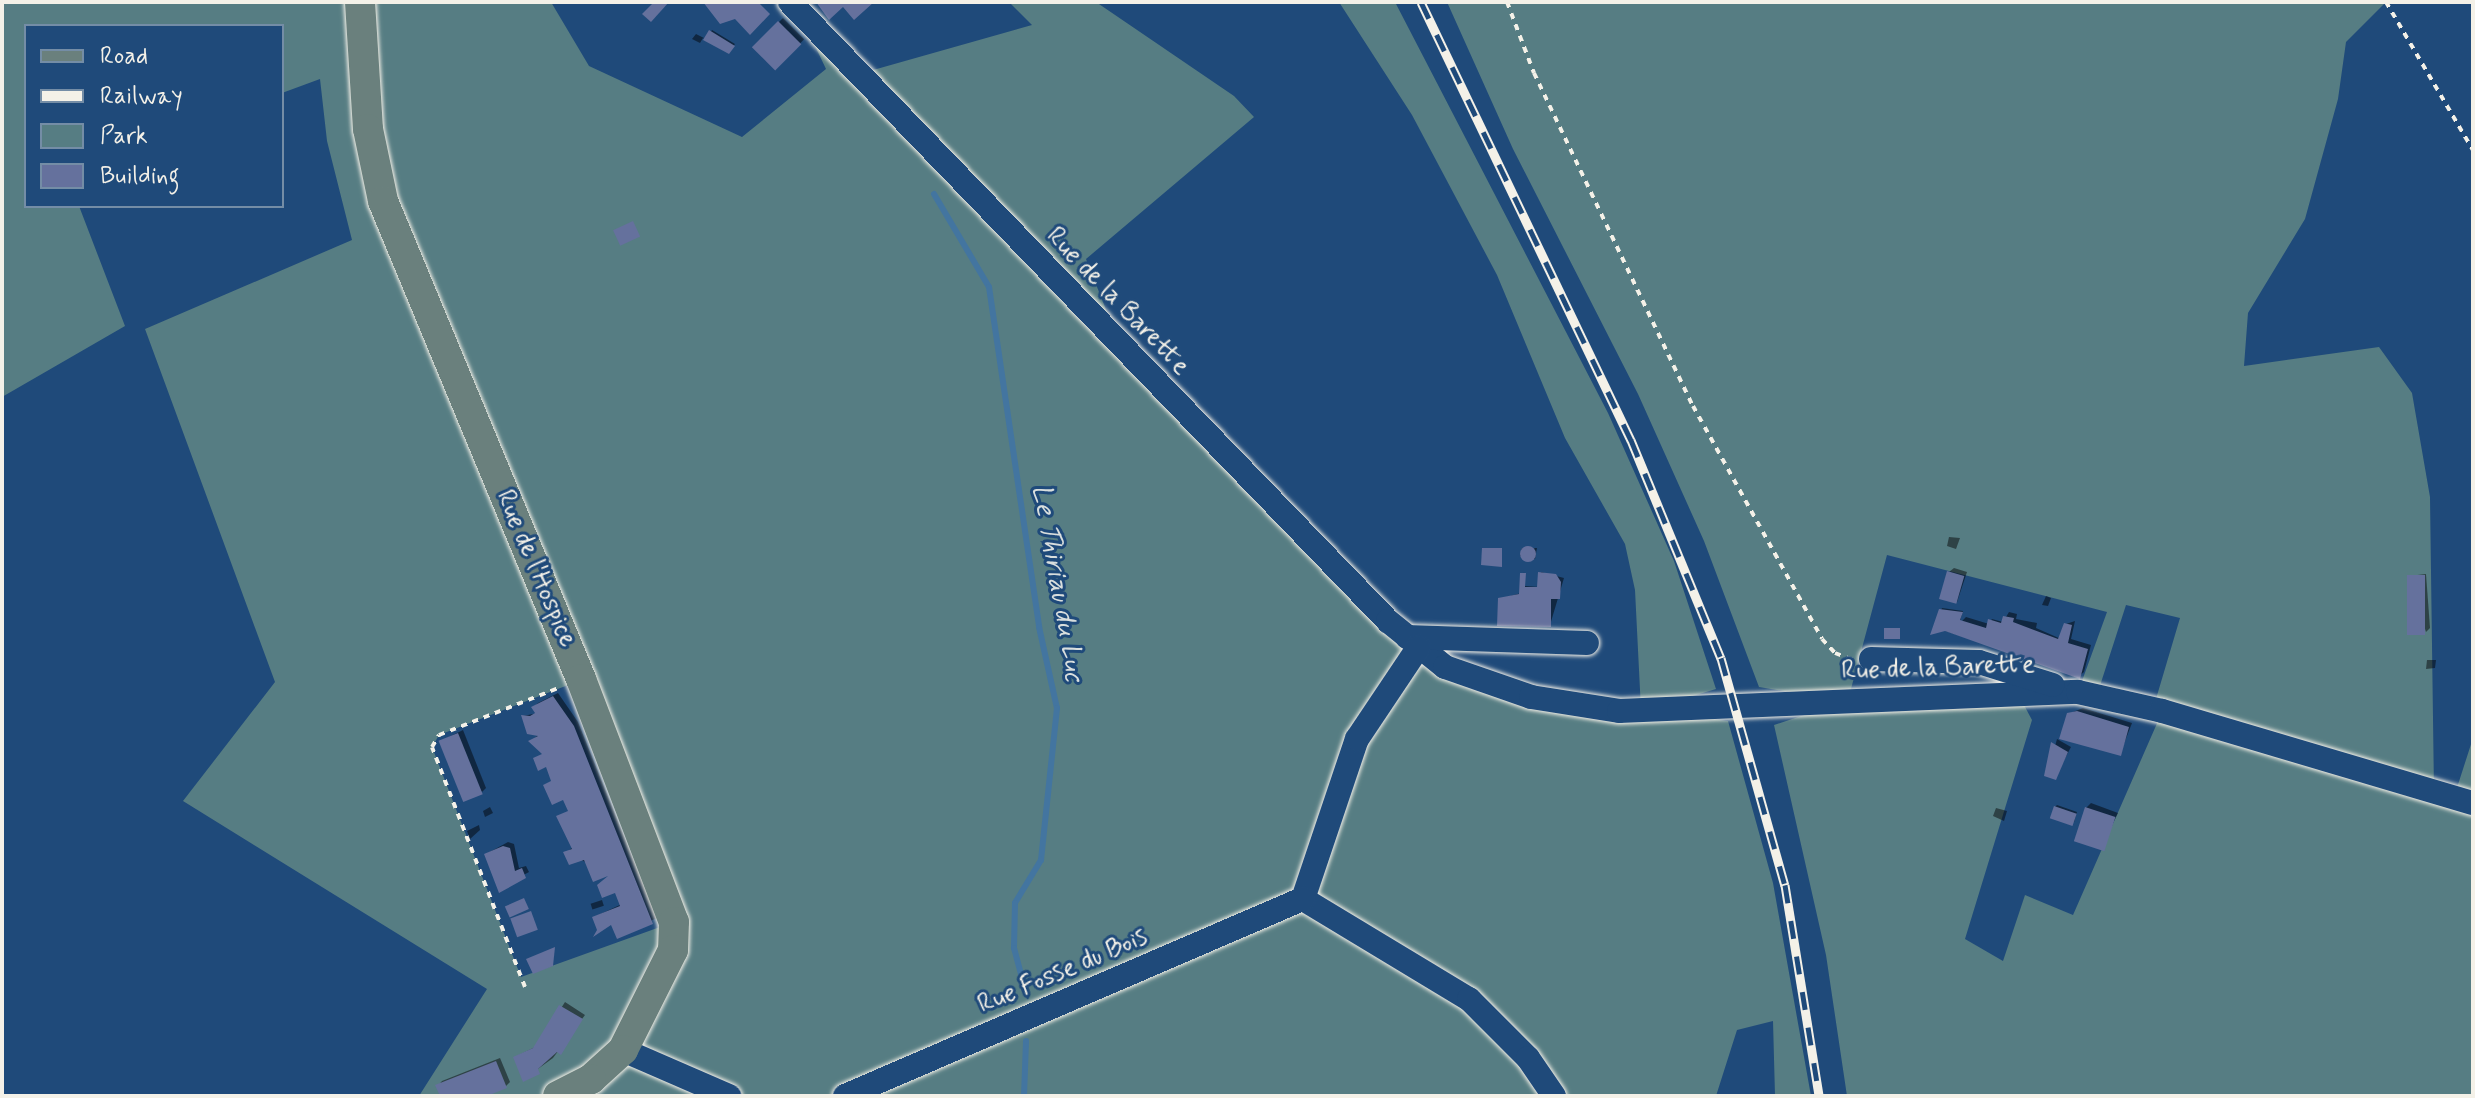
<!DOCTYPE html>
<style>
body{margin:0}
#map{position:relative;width:2475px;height:1098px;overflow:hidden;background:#1f4a7a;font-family:Mynerve,sans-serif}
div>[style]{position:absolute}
.green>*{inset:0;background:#567d83}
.shadow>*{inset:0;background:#0007;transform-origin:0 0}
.stream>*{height:6px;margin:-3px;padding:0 3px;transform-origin:3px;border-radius:3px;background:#4375a0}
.building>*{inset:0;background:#65719d;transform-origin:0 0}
.round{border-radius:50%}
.path>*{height:4px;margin-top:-2px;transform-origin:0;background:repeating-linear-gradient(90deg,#f4f1e8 0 6px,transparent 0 12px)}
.roads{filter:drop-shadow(0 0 2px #f4f1e8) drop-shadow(0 0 2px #f4f1e8)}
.minor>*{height:24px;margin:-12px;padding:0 12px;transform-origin:12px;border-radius:12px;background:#1f4a7a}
.major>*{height:30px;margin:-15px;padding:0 15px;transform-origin:15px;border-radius:15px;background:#6a807d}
.rail>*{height:9px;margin-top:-4.5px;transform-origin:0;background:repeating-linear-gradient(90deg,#1f4a7a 0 18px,#f4f1e8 0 36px);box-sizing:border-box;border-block:2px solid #f4f1e8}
span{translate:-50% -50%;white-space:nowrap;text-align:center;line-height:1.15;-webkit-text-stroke:6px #1f4a7a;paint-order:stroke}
.street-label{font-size:26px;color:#f4f1e8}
.water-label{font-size:28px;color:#d9dedd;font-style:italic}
.frame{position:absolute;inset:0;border:4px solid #f4f1e8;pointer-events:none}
.legend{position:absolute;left:24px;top:24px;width:260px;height:184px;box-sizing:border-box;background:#1f4a7a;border:2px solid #748da6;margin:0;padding:10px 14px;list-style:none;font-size:24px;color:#f4f1e8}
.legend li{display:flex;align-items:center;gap:16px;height:40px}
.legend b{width:40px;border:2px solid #748da6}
</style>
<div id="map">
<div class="green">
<div style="clip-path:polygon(evenodd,2px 2px,551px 2px,589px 66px,742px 137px,826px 69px,798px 10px,859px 74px,1032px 25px,1009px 2px,1096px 2px,1234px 96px,1254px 117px,1086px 259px,1120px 345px,1445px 667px,1641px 710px,1635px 590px,1625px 544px,1565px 438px,1497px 275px,1412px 115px,1339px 2px,1395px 2px,1608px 413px,1674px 561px,1716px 689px,1643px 711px,1728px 721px,1773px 883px,1811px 1096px,1775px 1096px,1773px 1021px,1737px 1030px,1716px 1096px,419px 1096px,487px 989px,183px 801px,275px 682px,145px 329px,352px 240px,327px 141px,320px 79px,282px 93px,282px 26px,26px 26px,26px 206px,79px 206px,125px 326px,2px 397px,2px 2px,581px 680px,674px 922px,521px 977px,432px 747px,439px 735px,581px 680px)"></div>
<div style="clip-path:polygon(evenodd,1447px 2px,2386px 2px,2346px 42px,2338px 99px,2305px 219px,2248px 313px,2244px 366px,2379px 347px,2412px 393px,2430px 497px,2434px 791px,2454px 797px,2473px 738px,2473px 1096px,1847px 1096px,1826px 955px,1774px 725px,1846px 701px,1759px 687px,1704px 541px,1638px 394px,1513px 149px,1447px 2px,1887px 555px,2107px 612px,2078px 692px,2097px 695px,2126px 605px,2180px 618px,2153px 709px,2162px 712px,2073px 915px,2025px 895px,2003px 961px,1965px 939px,2032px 720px,2017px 692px,1848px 700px,1887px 555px)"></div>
</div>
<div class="shadow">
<div style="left:783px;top:18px;width:30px;height:41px;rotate:45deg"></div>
<div style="clip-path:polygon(712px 30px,735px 44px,729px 52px,703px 38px,700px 43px,692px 39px,696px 34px,706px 39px)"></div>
<div style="clip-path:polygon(1949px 537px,1960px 538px,1956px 549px,1947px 546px)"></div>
<div style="clip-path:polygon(1537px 548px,1535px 559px,1520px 556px,1522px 548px)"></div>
<div style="clip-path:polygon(1954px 568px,1967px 572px,1957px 602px,1949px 572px)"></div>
<div style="clip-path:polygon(1524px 572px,1525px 586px,1539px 587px,1541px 572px,1564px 578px,1550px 625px,1500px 599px,1521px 593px)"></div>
<div style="clip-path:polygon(2426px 574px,2430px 628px,2426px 632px,2409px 576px)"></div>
<div style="clip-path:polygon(2046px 596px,2051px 598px,2048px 606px,2042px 605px)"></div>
<div style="clip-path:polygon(1942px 608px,1963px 611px,1959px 624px,1966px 617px,1989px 624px,1992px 619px,2003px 622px,2009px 612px,2017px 614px,2016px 619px,2037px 623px,2036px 628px,2061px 639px,2066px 624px,2075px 621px,2071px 639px,2091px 645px,2084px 672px,2079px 676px,1937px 628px,1933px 633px)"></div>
<div style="clip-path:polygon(2427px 660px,2436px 660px,2435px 668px,2426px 669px)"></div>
<div style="clip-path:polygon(558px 693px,578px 722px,657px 918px,618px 936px,613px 923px,594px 917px,622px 904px,609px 873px,566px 853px,573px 847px,570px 811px,544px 754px,531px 741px,555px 721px,523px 716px,538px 713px,534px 707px,538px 703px)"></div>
<div style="clip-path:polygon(2083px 708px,2132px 723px,2120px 754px,2068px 714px)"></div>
<div style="clip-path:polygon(463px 730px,486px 788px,482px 792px,441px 741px)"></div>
<div style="clip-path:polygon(2057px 739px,2071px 747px,2055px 777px,2047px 775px)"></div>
<div style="clip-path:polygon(2091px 803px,2118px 813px,2100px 849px,2086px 808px)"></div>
<div style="clip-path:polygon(2057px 805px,2077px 812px,2074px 822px,2055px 807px)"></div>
<div style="clip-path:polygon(490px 807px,493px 813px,485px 817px,483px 811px)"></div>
<div style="clip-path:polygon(1996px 808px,2007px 811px,2004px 821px,1993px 816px)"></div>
<div style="clip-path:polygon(479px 825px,480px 830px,470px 839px,467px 831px)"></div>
<div style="clip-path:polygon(508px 842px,514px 844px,519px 868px,526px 866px,529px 872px,500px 888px,486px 854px)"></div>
<div style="left:602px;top:900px;width:6px;height:12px;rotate:72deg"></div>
<div style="clip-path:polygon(565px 1002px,585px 1015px,553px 1058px,524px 1079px,515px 1057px,537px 1046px)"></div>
<div style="clip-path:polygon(500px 1058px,510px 1082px,505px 1087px,482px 1096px,442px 1096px,438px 1086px,442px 1081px)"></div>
</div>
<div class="stream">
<div style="left:934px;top:194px;width:108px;rotate:59.4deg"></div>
<div style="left:989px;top:287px;width:344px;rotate:81.6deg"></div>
<div style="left:1039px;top:627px;width:83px;rotate:77.5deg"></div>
<div style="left:1057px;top:708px;width:153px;rotate:96deg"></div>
<div style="left:1041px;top:860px;width:50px;rotate:121.2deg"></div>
<div style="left:1015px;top:903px;width:45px;rotate:91.3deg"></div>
<div style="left:1014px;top:948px;width:39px;rotate:75deg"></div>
<div style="left:1024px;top:1096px;width:55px;rotate:-87.9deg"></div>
</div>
<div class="building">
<div style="clip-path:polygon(654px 2px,669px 2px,651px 22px,642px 14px)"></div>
<div style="clip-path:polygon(703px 2px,758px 2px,770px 14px,750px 35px,735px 19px,720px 24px)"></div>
<div style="clip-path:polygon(816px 2px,874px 2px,854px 20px,843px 7px,829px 20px)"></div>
<div style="left:778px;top:21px;width:33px;height:37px;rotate:45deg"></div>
<div style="clip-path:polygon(709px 30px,735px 46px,729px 54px,703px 40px)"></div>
<div style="left:633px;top:221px;width:17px;height:22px;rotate:65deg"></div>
<div class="round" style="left:1520px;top:546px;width:16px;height:16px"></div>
<div style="clip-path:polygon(1482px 548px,1502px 548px,1502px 567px,1481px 565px)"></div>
<div style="left:1947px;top:571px;width:18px;height:29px;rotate:16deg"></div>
<div style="clip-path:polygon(1538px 572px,1556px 574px,1561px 582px,1560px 599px,1551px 599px,1551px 627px,1497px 626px,1498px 598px,1519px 594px,1520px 573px,1526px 573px,1525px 587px,1537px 587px)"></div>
<div style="left:2407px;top:575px;width:18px;height:60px"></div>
<div style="clip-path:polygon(1939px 609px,1963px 612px,1960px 620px,1986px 628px,1988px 619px,2001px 623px,2003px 616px,2014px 618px,2013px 622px,2058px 639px,2064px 623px,2072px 625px,2068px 643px,2088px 649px,2080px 679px,1945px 631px,1930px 635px)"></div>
<div style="left:1884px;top:628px;width:16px;height:11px"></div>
<div style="clip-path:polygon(553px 696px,574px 726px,653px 924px,617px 939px,611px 925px,593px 937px,597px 930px,592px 917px,620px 906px,615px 893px,602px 898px,597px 885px,608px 876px,593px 882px,584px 860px,569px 865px,563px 852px,572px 849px,556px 816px,568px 811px,563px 800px,552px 805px,543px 785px,551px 781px,546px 767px,538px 771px,533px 758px,542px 754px,528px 741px,538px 736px,527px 734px,521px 715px,530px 716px,535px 713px,531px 707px)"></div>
<div style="clip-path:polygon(2077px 711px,2129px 727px,2121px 756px,2059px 739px,2067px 713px)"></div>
<div style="left:458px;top:733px;width:66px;height:21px;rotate:68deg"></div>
<div style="clip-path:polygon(2051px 742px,2068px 752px,2056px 780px,2044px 776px)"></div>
<div style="left:2054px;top:806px;width:24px;height:13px;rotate:19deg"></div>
<div style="left:2085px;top:807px;width:32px;height:36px;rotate:18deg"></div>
<div style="clip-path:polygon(503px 846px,510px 848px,515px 871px,522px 868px,526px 878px,499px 893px,484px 854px)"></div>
<div style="left:524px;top:898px;width:12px;height:21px;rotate:66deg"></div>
<div style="left:531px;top:911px;width:20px;height:22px;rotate:70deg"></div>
<div style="clip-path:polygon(555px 947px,553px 966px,533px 974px,526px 959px)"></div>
<div style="clip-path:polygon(559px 1005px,583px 1019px,561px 1055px,557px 1052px,538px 1069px,540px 1074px,523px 1082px,513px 1057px,533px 1048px)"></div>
<div style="clip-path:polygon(496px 1061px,507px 1088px,487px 1096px,440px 1096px,435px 1085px)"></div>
</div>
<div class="path">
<div style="left:1507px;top:2px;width:76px;rotate:69.2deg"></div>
<div style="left:1534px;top:73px;width:369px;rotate:64.5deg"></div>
<div style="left:1693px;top:406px;width:266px;rotate:61deg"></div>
<div style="left:1822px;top:639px;width:19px;rotate:47deg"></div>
<div style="left:1835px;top:653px;width:19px;rotate:21deg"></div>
<div style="left:2386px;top:2px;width:172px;rotate:59.6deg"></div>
<div style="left:525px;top:987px;width:257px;rotate:-111.2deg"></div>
<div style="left:432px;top:747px;width:14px;rotate:-60deg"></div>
<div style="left:439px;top:735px;width:131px;rotate:-21.5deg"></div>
</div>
<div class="roads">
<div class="minor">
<div style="left:790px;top:2px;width:861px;rotate:45.99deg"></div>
<div style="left:1388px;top:621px;width:73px;rotate:38.9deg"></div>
<div style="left:1445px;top:667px;width:91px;rotate:19.2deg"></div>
<div style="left:1531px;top:697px;width:89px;rotate:9deg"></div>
<div style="left:1619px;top:711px;width:459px;rotate:-2.4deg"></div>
<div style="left:2078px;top:692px;width:86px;rotate:12.7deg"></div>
<div style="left:2162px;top:711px;width:324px;rotate:16.5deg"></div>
<div style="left:1407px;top:637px;width:180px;rotate:1.9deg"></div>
<div style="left:1871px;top:659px;width:108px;rotate:1.6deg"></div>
<div style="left:1979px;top:662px;width:77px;rotate:17.3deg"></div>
<div style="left:1303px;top:899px;width:194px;rotate:31.1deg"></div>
<div style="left:1469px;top:999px;width:83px;rotate:45deg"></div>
<div style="left:1528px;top:1058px;width:46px;rotate:55.6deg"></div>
<div style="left:1303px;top:899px;width:169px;rotate:-71.4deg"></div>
<div style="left:1357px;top:739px;width:110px;rotate:-56.2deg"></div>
<div style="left:623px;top:1050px;width:116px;rotate:23.5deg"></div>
<div style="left:845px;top:1096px;width:499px;rotate:-23.3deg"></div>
</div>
<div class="major">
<div style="left:360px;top:2px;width:127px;rotate:86.4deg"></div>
<div style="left:368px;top:129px;width:74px;rotate:78.2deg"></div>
<div style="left:383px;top:201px;width:517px;rotate:67.5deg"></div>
<div style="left:581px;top:679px;width:260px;rotate:69.1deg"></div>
<div style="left:674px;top:922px;width:28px;rotate:92deg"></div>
<div style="left:673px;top:950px;width:112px;rotate:116.6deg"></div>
<div style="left:623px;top:1050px;width:43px;rotate:137.8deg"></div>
<div style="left:591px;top:1079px;width:37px;rotate:153deg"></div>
</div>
</div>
<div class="rail">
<div style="left:1421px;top:2px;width:486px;rotate:64.4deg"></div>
<div style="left:1631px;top:440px;width:236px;rotate:67.6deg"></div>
<div style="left:1721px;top:658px;width:236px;rotate:74.3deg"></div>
<div style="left:1785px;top:885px;width:214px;rotate:80.8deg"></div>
</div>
<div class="street-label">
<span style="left:1117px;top:302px;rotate:46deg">Rue de la Barette</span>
<span style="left:535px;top:569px;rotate:67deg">Rue de l'Hospice</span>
<span style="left:1938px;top:669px;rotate:-2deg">Rue de la Barette</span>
<span style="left:1063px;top:972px;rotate:-23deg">Rue Fosse du Bois</span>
</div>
<div class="water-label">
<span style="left:1057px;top:583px;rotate:80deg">Le Thiriau du Luc</span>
</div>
<div class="frame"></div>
<ul class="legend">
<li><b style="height:10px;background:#6a807d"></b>Road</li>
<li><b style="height:10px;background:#f4f1e8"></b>Railway</li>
<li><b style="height:22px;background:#567d83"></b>Park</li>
<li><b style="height:22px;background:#65719d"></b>Building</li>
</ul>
</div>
